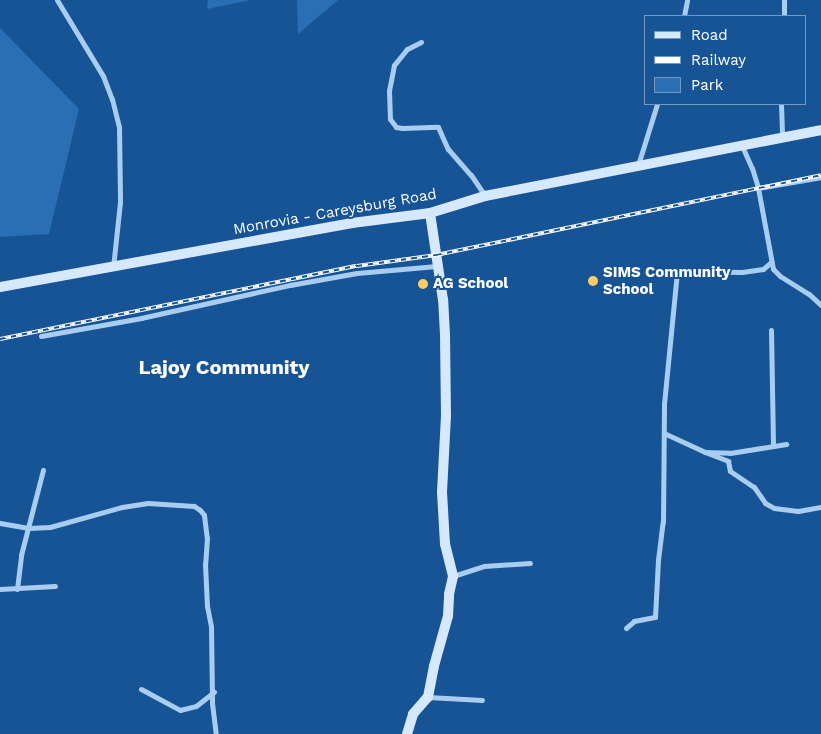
<!DOCTYPE html>
<style>
body{margin:0}
#map{position:relative;width:821px;height:734px;overflow:hidden;background:#175495;font-family:"Work Sans",sans-serif}
div>[style]{position:absolute}
.green>*{inset:0;background:#2a6fb3}
.street>*{height:5px;margin:-2.5px;padding:0 2.5px;transform-origin:2.5px;border-radius:2.5px;background:#a8cdf1}
.secondary>*{height:10px;margin:-5px;padding:0 5px;transform-origin:5px;border-radius:5px;background:#d6e8fc}
.rail>*{height:4px;margin-top:-2px;transform-origin:0;background:repeating-linear-gradient(90deg,#175495 0 5.5px,#fff 0 11px);box-sizing:border-box;border-block:1px solid #fff}
.dots>*{width:14px;height:14px;translate:-50% -50%;box-sizing:border-box;border:2px solid #175495;border-radius:50%}
span{translate:-50% -50%;white-space:nowrap;text-align:center;line-height:1.15;-webkit-text-stroke:4px #175495;paint-order:stroke}
.street-label{font-size:15px;color:#fff}
.poi-label{font-size:15px;color:#fff;font-weight:700}
.left{translate:0 -50%;text-align:left}
.district-label{font-size:20px;color:#fff;font-weight:700}
.legend{position:absolute;left:644px;top:15px;width:162px;height:90px;box-sizing:border-box;background:#175495;border:1px solid #7498bf;margin:0;padding:6px 9px;list-style:none;font-size:15px;color:#fff}
.legend li{display:flex;align-items:center;gap:10px;height:25px}
.legend b{width:25px;border:1px solid #7498bf}
</style>
<div id="map">
<div class="green">
<div style="clip-path:polygon(208px 0,251px 0,207px 9px)"></div>
<div style="clip-path:polygon(297px 0,338px 0,298px 34px)"></div>
<div style="clip-path:polygon(0 28px,79px 109px,49px 234px,0 237px)"></div>
</div>
<div class="street">
<div style="left:57px;top:0;width:89px;rotate:58.8deg"></div>
<div style="left:103px;top:76px;width:25px;rotate:69deg"></div>
<div style="left:112px;top:99px;width:29px;rotate:76deg"></div>
<div style="left:119px;top:127px;width:75px;rotate:89.2deg"></div>
<div style="left:120px;top:202px;width:66px;rotate:96.1deg"></div>
<div style="left:784px;top:0;width:16px;rotate:90deg"></div>
<div style="left:684px;top:16px;width:16px;rotate:-79deg"></div>
<div style="left:421px;top:42px;width:16px;rotate:153deg"></div>
<div style="left:407px;top:49px;width:21px;rotate:129deg"></div>
<div style="left:394px;top:65px;width:26px;rotate:101deg"></div>
<div style="left:389px;top:91px;width:28px;rotate:88deg"></div>
<div style="left:390px;top:119px;width:10px;rotate:53deg"></div>
<div style="left:396px;top:127px;width:6px;rotate:9deg"></div>
<div style="left:402px;top:128px;width:36px;rotate:-2deg"></div>
<div style="left:438px;top:127px;width:24px;rotate:66deg"></div>
<div style="left:448px;top:149px;width:35px;rotate:49deg"></div>
<div style="left:471px;top:175px;width:25px;rotate:56deg"></div>
<div style="left:781px;top:104px;width:33px;rotate:88deg"></div>
<div style="left:742px;top:146px;width:24px;rotate:66deg"></div>
<div style="left:752px;top:168px;width:21px;rotate:73deg"></div>
<div style="left:758px;top:188px;width:82px;rotate:79.5deg"></div>
<div style="left:773px;top:269px;width:10px;rotate:45deg"></div>
<div style="left:780px;top:276px;width:34px;rotate:32deg"></div>
<div style="left:809px;top:294px;width:16px;rotate:43deg"></div>
<div style="left:638px;top:165px;width:64px;rotate:-72.7deg"></div>
<div style="left:758px;top:188px;width:64px;rotate:-9.9deg"></div>
<div style="left:771px;top:330px;width:114px;rotate:89deg"></div>
<div style="left:41px;top:336px;width:102px;rotate:-10.2deg"></div>
<div style="left:141px;top:318px;width:153px;rotate:-12.5deg"></div>
<div style="left:290px;top:285px;width:68px;rotate:-10.2deg"></div>
<div style="left:357px;top:273px;width:80px;rotate:-5deg"></div>
<div style="left:666px;top:434px;width:43px;rotate:24.8deg"></div>
<div style="left:705px;top:452px;width:25px;rotate:2deg"></div>
<div style="left:730px;top:453px;width:57px;rotate:-9.1deg"></div>
<div style="left:705px;top:452px;width:25px;rotate:21deg"></div>
<div style="left:728px;top:461px;width:10px;rotate:79deg"></div>
<div style="left:730px;top:471px;width:29px;rotate:34deg"></div>
<div style="left:754px;top:487px;width:19px;rotate:55deg"></div>
<div style="left:765px;top:503px;width:10px;rotate:29deg"></div>
<div style="left:774px;top:508px;width:24px;rotate:7deg"></div>
<div style="left:798px;top:511px;width:23px;rotate:-10deg"></div>
<div style="left:0;top:523px;width:29px;rotate:10deg"></div>
<div style="left:29px;top:528px;width:21px;rotate:-3deg"></div>
<div style="left:50px;top:527px;width:75px;rotate:-15.5deg"></div>
<div style="left:122px;top:507px;width:26px;rotate:-9deg"></div>
<div style="left:148px;top:503px;width:46px;rotate:3.7deg"></div>
<div style="left:194px;top:506px;width:7px;rotate:34deg"></div>
<div style="left:200px;top:510px;width:6px;rotate:51deg"></div>
<div style="left:204px;top:515px;width:23px;rotate:83deg"></div>
<div style="left:207px;top:538px;width:26px;rotate:94deg"></div>
<div style="left:205px;top:564px;width:42px;rotate:87.3deg"></div>
<div style="left:207px;top:606px;width:21px;rotate:79deg"></div>
<div style="left:211px;top:627px;width:76px;rotate:89.2deg"></div>
<div style="left:212px;top:703px;width:31px;rotate:83deg"></div>
<div style="left:453px;top:576px;width:33px;rotate:-18deg"></div>
<div style="left:484px;top:566px;width:46px;rotate:-3.7deg"></div>
<div style="left:0;top:589px;width:55px;rotate:-3.1deg"></div>
<div style="left:17px;top:589px;width:34px;rotate:-83deg"></div>
<div style="left:21px;top:555px;width:88px;rotate:-75.5deg"></div>
<div style="left:626px;top:628px;width:11px;rotate:-41deg"></div>
<div style="left:634px;top:621px;width:21px;rotate:-11deg"></div>
<div style="left:655px;top:617px;width:57px;rotate:-87deg"></div>
<div style="left:658px;top:560px;width:38px;rotate:-83deg"></div>
<div style="left:663px;top:522px;width:118px;rotate:-89.5deg"></div>
<div style="left:664px;top:404px;width:134px;rotate:-84.4deg"></div>
<div style="left:677px;top:271px;width:65px;rotate:0.9deg"></div>
<div style="left:742px;top:272px;width:21px;rotate:-8deg"></div>
<div style="left:763px;top:269px;width:11px;rotate:-41deg"></div>
<div style="left:141px;top:689px;width:44px;rotate:28.3deg"></div>
<div style="left:180px;top:710px;width:16px;rotate:-14deg"></div>
<div style="left:196px;top:706px;width:23px;rotate:-38deg"></div>
<div style="left:428px;top:697px;width:54px;rotate:3.2deg"></div>
</div>
<div class="secondary">
<div style="left:0;top:287px;width:358px;rotate:-10.3deg"></div>
<div style="left:352px;top:223px;width:79px;rotate:-7.3deg"></div>
<div style="left:430px;top:213px;width:58px;rotate:-17.2deg"></div>
<div style="left:485px;top:196px;width:342px;rotate:-11.1deg"></div>
<div style="left:407px;top:734px;width:21px;rotate:-73deg"></div>
<div style="left:413px;top:714px;width:23px;rotate:-49deg"></div>
<div style="left:428px;top:697px;width:32px;rotate:-79deg"></div>
<div style="left:434px;top:666px;width:52px;rotate:-74.4deg"></div>
<div style="left:448px;top:616px;width:22px;rotate:-87deg"></div>
<div style="left:449px;top:594px;width:18px;rotate:-77deg"></div>
<div style="left:453px;top:576px;width:33px;rotate:-104deg"></div>
<div style="left:445px;top:544px;width:52px;rotate:-93.3deg"></div>
<div style="left:442px;top:492px;width:76px;rotate:-87deg"></div>
<div style="left:446px;top:416px;width:81px;rotate:-90.7deg"></div>
<div style="left:445px;top:335px;width:35px;rotate:-93deg"></div>
<div style="left:443px;top:300px;width:88px;rotate:-98.5deg"></div>
</div>
<div class="rail">
<div style="left:0;top:339px;width:364px;rotate:-11.6deg"></div>
<div style="left:357px;top:266px;width:80px;rotate:-7.9deg"></div>
<div style="left:436px;top:255px;width:393px;rotate:-11.7deg"></div>
</div>
<div class="dots">
<div style="left:593px;top:281px;background:#ffcb67"></div>
<div style="left:423px;top:284px;background:#ffcb67"></div>
</div>
<div class="street-label">
<span style="left:335px;top:212px;rotate:-10deg">Monrovia - Careysburg Road</span>
</div>
<div class="poi-label">
<span class="left" style="left:603px;top:281px">SIMS Community<br>School</span>
<span class="left" style="left:433px;top:284px">AG School</span>
</div>
<div class="district-label">
<span style="left:224px;top:367px">Lajoy Community</span>
</div>
<ul class="legend">
<li><b style="height:6px;background:#d6e8fc"></b>Road</li>
<li><b style="height:6px;background:#fff"></b>Railway</li>
<li><b style="height:14px;background:#2a6fb3"></b>Park</li>
</ul>
</div>
